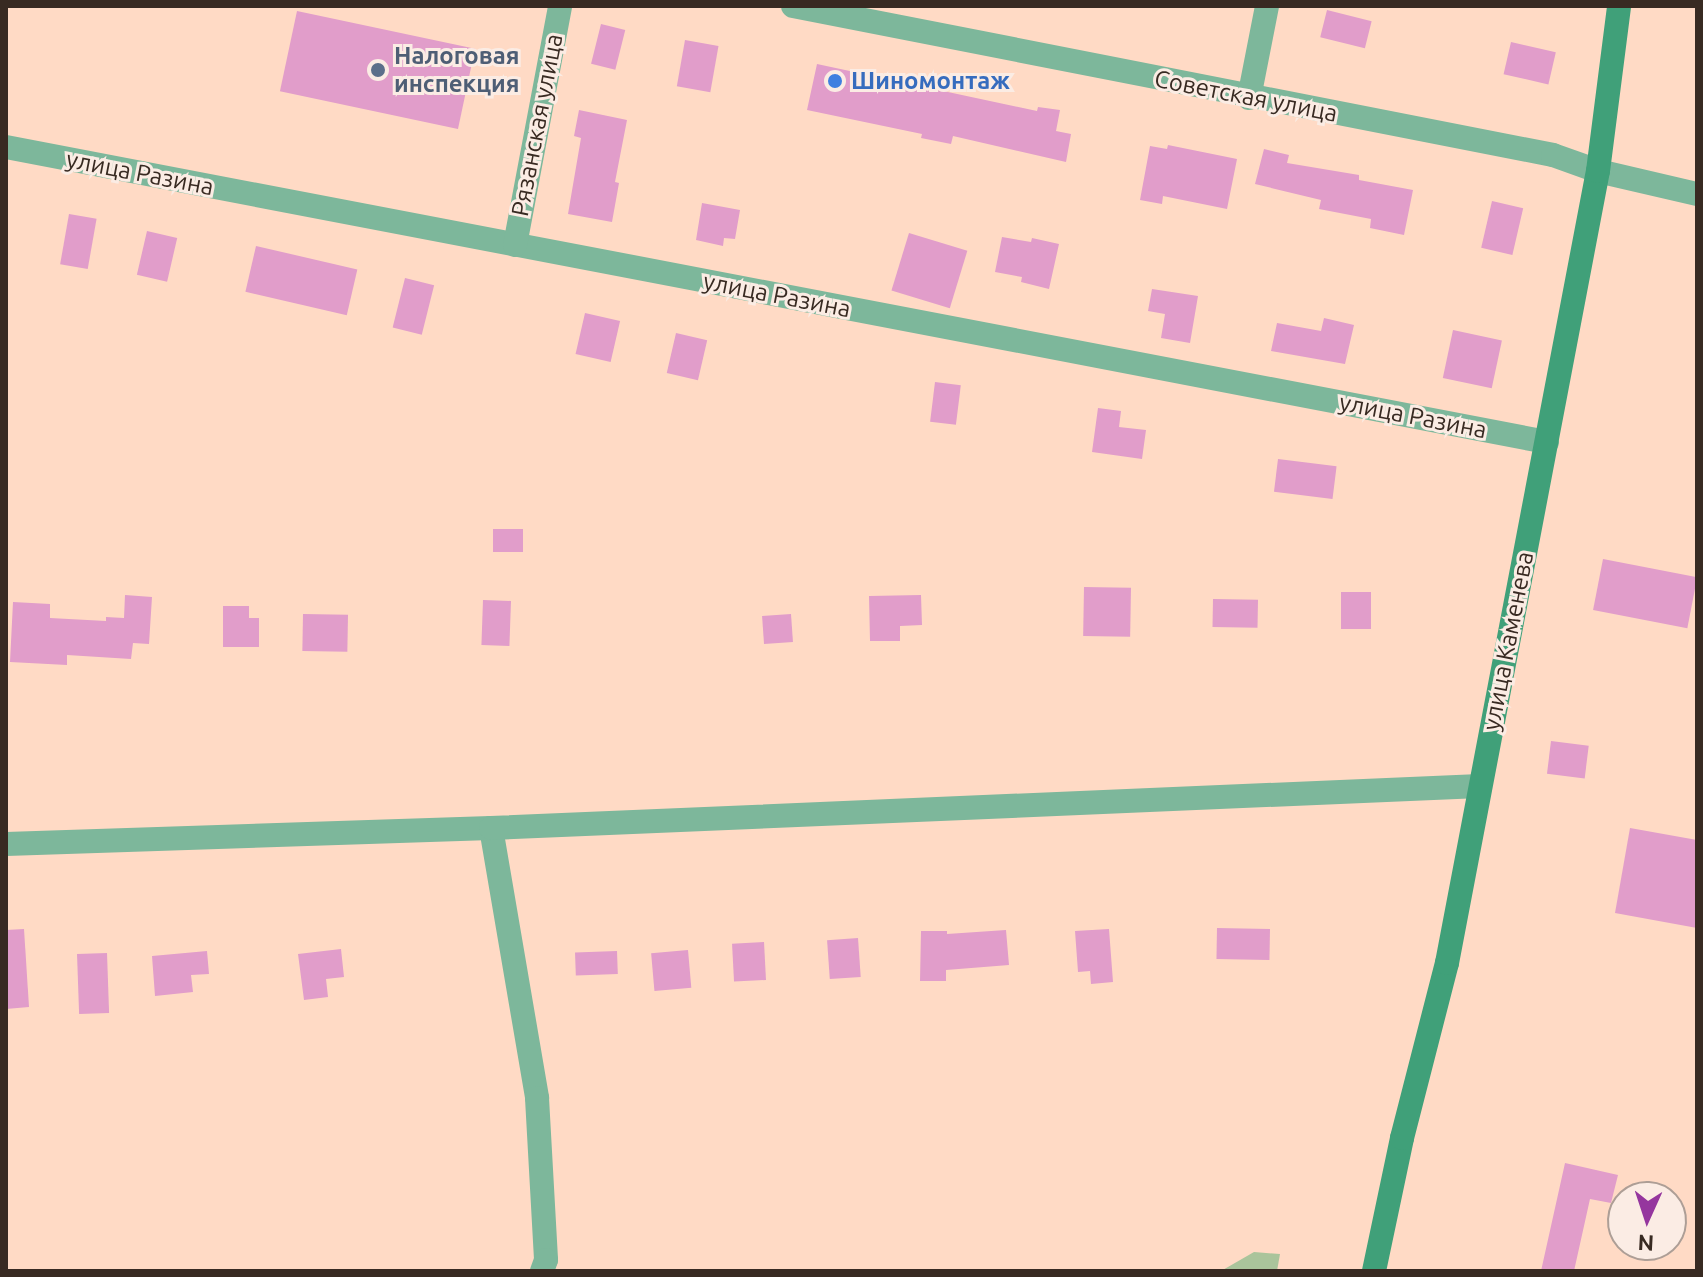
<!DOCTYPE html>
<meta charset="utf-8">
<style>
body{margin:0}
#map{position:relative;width:1703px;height:1277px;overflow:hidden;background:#ffdac5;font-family:Ubuntu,sans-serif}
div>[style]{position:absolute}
.green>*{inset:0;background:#aac49b}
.building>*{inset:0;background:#e19dca;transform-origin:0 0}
.minor>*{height:24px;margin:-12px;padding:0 12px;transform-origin:12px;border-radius:12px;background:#7db79b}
.tertiary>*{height:24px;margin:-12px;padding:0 12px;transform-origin:12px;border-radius:12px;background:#7db79b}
.secondary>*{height:24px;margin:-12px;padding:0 12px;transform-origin:12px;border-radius:12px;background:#40a079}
.dots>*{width:22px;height:22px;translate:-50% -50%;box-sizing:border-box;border:4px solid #fbece4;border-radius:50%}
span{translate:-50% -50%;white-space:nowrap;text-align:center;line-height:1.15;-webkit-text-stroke:6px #fbece4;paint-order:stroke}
.service-label{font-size:24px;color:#4e5e75;font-weight:700}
.left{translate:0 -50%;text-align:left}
.shop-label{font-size:24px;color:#366cbe;font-weight:700}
.street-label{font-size:24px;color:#382a22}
.frame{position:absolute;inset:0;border:8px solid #382a22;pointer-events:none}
.north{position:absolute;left:1607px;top:1181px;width:80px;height:80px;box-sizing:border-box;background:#fbece4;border:2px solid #ad9e96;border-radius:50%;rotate:183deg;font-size:22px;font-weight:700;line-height:32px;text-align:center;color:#382a22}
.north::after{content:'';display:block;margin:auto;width:28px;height:36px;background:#95369e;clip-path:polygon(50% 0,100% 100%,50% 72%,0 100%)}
</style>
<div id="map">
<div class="green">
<div style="clip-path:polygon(1254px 1252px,1280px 1254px,1277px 1271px,1221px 1271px)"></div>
</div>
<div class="building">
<div style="left:1327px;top:10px;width:46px;height:28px;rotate:14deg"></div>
<div style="left:297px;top:11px;width:182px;height:82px;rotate:12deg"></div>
<div style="left:601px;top:24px;width:25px;height:41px;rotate:14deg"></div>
<div style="left:685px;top:40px;width:34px;height:47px;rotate:10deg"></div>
<div style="left:1511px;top:42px;width:46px;height:33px;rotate:13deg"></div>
<div style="clip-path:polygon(817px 64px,1037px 111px,1038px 107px,1060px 110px,1056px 131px,1071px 134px,1066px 162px,953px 136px,951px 144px,921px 138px,922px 134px,807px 110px)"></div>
<div style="clip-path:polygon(579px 110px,627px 120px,615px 182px,619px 183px,612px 222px,568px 214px,581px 138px,574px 136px)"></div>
<div style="clip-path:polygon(1168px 145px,1237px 159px,1227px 209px,1163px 196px,1162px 204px,1140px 200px,1150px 146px,1167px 149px)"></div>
<div style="clip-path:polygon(1264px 149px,1289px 155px,1287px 163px,1359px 175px,1359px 180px,1413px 190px,1404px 235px,1370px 228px,1371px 219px,1319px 209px,1321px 200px,1255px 184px)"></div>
<div style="left:1492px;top:201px;width:32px;height:48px;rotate:13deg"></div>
<div style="clip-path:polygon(702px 203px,740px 210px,735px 239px,724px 238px,723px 246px,696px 240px)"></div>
<div style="left:69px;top:214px;width:28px;height:51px;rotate:10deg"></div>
<div style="left:147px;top:231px;width:31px;height:45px;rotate:13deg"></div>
<div style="left:909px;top:233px;width:61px;height:60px;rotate:17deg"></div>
<div style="clip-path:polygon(1002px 237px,1031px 242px,1032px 238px,1059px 244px,1049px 289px,1021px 282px,1022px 277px,995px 272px)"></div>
<div style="left:256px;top:246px;width:104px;height:47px;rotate:13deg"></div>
<div style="left:405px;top:278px;width:30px;height:51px;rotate:14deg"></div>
<div style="clip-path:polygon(1152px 289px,1198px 296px,1190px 343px,1161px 338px,1165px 314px,1148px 311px)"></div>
<div style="left:585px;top:313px;width:36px;height:42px;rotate:13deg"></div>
<div style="clip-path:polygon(1324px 318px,1354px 325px,1345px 364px,1271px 351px,1277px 323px,1321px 331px)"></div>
<div style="left:1453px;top:330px;width:50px;height:49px;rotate:12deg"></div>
<div style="left:676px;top:333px;width:32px;height:41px;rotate:13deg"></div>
<div style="left:935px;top:382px;width:26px;height:40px;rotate:7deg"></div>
<div style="clip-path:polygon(1098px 408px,1121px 411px,1119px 427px,1146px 430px,1142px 459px,1092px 452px)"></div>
<div style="left:1278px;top:459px;width:59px;height:33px;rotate:7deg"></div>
<div style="left:493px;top:529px;width:30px;height:23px"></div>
<div style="left:1603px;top:559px;width:96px;height:52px;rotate:11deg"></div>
<div style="left:1084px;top:587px;width:47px;height:49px;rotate:1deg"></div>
<div style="left:1341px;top:592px;width:30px;height:37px"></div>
<div style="clip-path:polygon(125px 595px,152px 597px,149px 644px,133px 643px,131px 659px,67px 655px,67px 665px,10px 662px,13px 602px,50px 604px,50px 618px,106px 621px,106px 617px,124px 618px)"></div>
<div style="clip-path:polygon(921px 595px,922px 625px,900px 626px,900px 641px,870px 641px,869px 596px)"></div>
<div style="left:1213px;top:599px;width:45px;height:28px;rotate:1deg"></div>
<div style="left:483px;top:600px;width:28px;height:45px;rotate:2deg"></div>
<div style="clip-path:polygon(223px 606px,249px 606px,249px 618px,259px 618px,259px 647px,223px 647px)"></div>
<div style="left:303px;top:614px;width:45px;height:37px;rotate:1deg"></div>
<div style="left:791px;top:614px;width:28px;height:29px;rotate:86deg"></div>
<div style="left:1551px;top:741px;width:38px;height:33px;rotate:7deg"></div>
<div style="clip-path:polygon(1630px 828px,1697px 840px,1697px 928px,1615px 913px)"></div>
<div style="left:1217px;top:928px;width:53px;height:31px;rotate:1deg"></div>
<div style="clip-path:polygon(24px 929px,29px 1007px,6px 1009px,6px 930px)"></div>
<div style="clip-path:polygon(1109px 929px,1113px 982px,1091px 984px,1090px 971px,1078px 972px,1075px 931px)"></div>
<div style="clip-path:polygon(1006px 930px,1009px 965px,946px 970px,946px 981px,920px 981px,921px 931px,947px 931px,947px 934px)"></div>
<div style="left:858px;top:938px;width:39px;height:31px;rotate:86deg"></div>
<div style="left:764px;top:942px;width:38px;height:32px;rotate:87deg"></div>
<div style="clip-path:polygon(341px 949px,344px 977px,326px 979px,328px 997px,304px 1000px,298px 954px)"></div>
<div style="left:688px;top:950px;width:38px;height:37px;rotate:85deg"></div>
<div style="clip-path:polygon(207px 951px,209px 974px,191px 975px,193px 992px,155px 996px,152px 956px)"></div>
<div style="left:617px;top:951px;width:23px;height:42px;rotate:88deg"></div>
<div style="left:107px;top:953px;width:60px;height:30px;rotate:88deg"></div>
<div style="clip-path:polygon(1565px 1163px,1618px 1175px,1611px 1203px,1590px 1199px,1574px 1271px,1541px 1271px)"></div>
</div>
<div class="minor">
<div style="left:793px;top:6px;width:774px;rotate:11.09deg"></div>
<div style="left:1553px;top:155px;width:48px;rotate:19.6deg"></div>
<div style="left:1249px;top:98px;width:94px;rotate:-78.9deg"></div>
<div style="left:6px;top:147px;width:1569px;rotate:10.84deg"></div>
<div style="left:515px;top:245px;width:243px;rotate:-79.3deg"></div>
<div style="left:491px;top:828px;width:274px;rotate:80.3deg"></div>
<div style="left:537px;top:1098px;width:162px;rotate:86.8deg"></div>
<div style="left:546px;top:1260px;width:12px;rotate:110deg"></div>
<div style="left:6px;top:844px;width:485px;rotate:-1.9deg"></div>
<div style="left:491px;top:828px;width:990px;rotate:-2.43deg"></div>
</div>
<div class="tertiary">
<div style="left:1598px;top:171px;width:102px;rotate:13.1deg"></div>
</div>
<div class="secondary">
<div style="left:1374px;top:1271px;width:136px;rotate:-78.1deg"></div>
<div style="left:1402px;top:1138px;width:181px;rotate:-75.6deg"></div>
<div style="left:1447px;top:963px;width:806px;rotate:-79.21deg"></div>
<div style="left:1598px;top:171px;width:166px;rotate:-82.7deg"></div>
</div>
<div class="dots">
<div style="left:378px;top:70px;background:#5c6f8a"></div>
<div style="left:835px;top:81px;background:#3f7fe0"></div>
</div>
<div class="service-label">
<span class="left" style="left:394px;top:70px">Налоговая<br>инспекция</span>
</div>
<div class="shop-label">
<span class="left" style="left:851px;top:81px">Шиномонтаж</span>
</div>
<div class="street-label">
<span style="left:1246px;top:96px;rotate:11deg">Советская улица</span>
<span style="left:537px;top:125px;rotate:-79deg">Рязанская улица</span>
<span style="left:140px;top:173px;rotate:11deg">улица Разина</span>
<span style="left:777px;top:295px;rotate:11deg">улица Разина</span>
<span style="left:1413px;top:416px;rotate:11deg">улица Разина</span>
<span style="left:1508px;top:641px;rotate:-79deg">улица Каменева</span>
</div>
<div class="frame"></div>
<div class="north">N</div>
</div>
